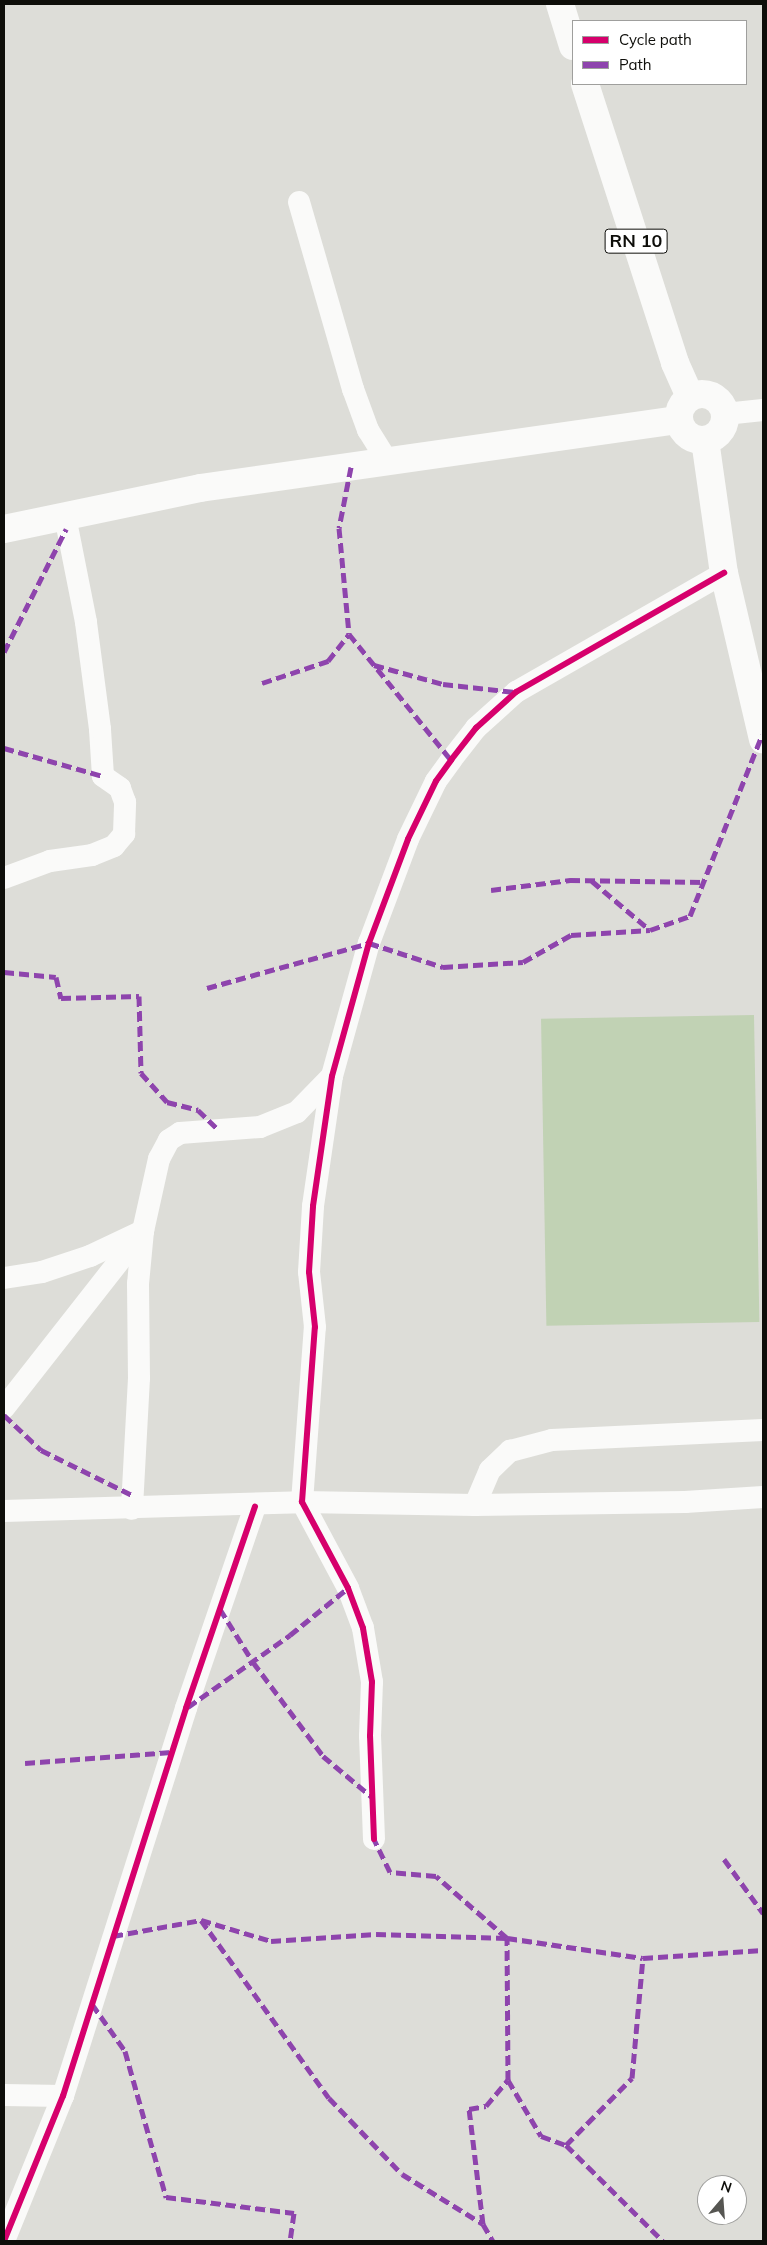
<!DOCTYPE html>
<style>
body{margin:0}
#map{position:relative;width:767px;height:2245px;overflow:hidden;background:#ddddd8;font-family:Mulish,sans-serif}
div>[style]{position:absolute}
.green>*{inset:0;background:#c1d2b4;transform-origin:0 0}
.street>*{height:22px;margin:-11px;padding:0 11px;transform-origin:11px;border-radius:11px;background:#fafaf9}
.secondary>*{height:28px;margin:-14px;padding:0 14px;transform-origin:14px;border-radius:14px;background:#fafaf9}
.primary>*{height:28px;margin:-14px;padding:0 14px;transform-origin:14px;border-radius:14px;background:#fafaf9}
.primary>.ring{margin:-14px;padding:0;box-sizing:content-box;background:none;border:28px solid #fafaf9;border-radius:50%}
.quiet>*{height:5px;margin-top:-2.5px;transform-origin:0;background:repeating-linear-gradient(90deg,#8e44ad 0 10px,transparent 0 15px)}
.cycleway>*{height:6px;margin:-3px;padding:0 3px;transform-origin:3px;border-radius:3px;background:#d6006c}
span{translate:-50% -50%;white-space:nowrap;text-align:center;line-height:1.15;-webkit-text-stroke:4.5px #fff;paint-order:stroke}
.shield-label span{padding:1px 4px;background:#fff;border:1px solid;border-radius:4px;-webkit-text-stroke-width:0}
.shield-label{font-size:18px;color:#0e0e0a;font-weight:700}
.frame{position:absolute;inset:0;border:5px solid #0e0e0a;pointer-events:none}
.legend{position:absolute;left:572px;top:20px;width:175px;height:65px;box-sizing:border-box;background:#fff;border:1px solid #9f9f9d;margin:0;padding:6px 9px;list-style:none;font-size:15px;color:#0e0e0a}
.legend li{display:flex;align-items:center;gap:10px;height:25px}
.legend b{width:25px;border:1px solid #9f9f9d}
.north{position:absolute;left:697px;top:2175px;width:50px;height:50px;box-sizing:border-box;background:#fff;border:1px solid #9f9f9d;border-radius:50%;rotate:18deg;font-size:14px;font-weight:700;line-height:20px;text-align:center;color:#0e0e0a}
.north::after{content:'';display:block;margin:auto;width:18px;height:22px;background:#565652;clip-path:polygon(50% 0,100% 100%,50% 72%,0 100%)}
</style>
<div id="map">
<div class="green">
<div style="left:754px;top:1015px;width:307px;height:213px;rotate:89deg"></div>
</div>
<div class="street">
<div style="left:299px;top:202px;width:195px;rotate:73.9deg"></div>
<div style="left:353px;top:389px;width:44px;rotate:69.9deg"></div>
<div style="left:368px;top:430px;width:38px;rotate:58deg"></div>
<div style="left:725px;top:414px;width:38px;rotate:-6deg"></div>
<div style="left:4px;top:878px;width:49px;rotate:-20.3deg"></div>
<div style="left:50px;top:861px;width:42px;rotate:-8.1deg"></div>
<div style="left:92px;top:855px;width:24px;rotate:-22deg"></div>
<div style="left:114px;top:846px;width:16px;rotate:-50deg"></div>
<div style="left:124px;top:834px;width:32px;rotate:-88deg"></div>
<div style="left:125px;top:802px;width:15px;rotate:-110deg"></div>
<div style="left:120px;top:788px;width:21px;rotate:-145deg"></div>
<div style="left:103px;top:776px;width:47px;rotate:-93.7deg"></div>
<div style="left:100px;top:729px;width:108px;rotate:-97.5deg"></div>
<div style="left:86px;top:622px;width:108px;rotate:-101.2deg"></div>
<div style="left:4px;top:1278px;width:38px;rotate:-9deg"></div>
<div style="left:42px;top:1272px;width:51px;rotate:-18.4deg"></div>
<div style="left:90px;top:1256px;width:59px;rotate:-25.3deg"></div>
<div style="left:143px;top:1231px;width:74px;rotate:-77.5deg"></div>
<div style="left:159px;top:1159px;width:21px;rotate:-62deg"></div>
<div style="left:169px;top:1140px;width:13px;rotate:-32deg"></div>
<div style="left:180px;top:1133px;width:80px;rotate:-4.3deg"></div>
<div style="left:260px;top:1127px;width:40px;rotate:-22deg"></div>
<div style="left:297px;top:1112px;width:50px;rotate:-45.8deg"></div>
<div style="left:4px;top:1408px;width:225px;rotate:-51.9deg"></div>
<div style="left:143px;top:1231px;width:53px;rotate:95.4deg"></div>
<div style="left:138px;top:1284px;width:94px;rotate:89.4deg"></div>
<div style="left:139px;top:1378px;width:131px;rotate:93.1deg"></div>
<div style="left:475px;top:1505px;width:38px;rotate:-67deg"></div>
<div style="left:490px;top:1470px;width:28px;rotate:-44deg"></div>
<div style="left:510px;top:1451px;width:43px;rotate:-14.7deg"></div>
<div style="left:552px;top:1440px;width:211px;rotate:-2.7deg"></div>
<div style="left:4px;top:1511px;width:298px;rotate:-1.7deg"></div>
<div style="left:302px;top:1502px;width:173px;rotate:1deg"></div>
<div style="left:475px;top:1505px;width:210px;rotate:-0.8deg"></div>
<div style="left:685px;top:1502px;width:78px;rotate:-3.7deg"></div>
<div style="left:374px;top:1839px;width:103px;rotate:-92.2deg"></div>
<div style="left:370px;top:1736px;width:54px;rotate:-87.9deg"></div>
<div style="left:372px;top:1682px;width:55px;rotate:-99.5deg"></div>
<div style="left:363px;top:1628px;width:43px;rotate:-110.6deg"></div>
<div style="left:348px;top:1588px;width:98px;rotate:-118.1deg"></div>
<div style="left:302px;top:1502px;width:175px;rotate:-85.8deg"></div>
<div style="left:315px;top:1327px;width:55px;rotate:-96.2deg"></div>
<div style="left:309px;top:1272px;width:66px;rotate:-86.5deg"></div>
<div style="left:313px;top:1206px;width:131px;rotate:-81.7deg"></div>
<div style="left:332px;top:1076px;width:138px;rotate:-74.5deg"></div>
<div style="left:369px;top:943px;width:111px;rotate:-69.4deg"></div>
<div style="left:408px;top:839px;width:64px;rotate:-64.2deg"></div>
<div style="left:436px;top:781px;width:26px;rotate:-54deg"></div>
<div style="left:451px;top:760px;width:41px;rotate:-52deg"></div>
<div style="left:476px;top:728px;width:54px;rotate:-42deg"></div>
<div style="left:516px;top:692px;width:240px;rotate:-29.8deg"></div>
<div style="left:4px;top:2095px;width:59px;rotate:1deg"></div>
<div style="left:4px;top:2241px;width:157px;rotate:-67.9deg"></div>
<div style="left:63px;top:2096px;width:407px;rotate:-72.4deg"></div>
<div style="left:186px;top:1708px;width:213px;rotate:-71.1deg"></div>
</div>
<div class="secondary">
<div style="left:4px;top:529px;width:200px;rotate:-11.8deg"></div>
<div style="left:200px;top:488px;width:483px;rotate:-8.1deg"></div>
</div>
<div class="primary">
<div style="left:560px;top:4px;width:44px;rotate:72.8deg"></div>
<div style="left:585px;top:84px;width:293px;rotate:72.1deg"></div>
<div style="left:675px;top:363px;width:37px;rotate:66deg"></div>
<div class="ring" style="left:679px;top:394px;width:18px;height:18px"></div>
<div style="left:705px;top:440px;width:134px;rotate:81.9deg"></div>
<div style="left:724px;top:573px;width:171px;rotate:76.8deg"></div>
</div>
<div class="quiet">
<div style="left:351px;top:467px;width:62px;rotate:101.1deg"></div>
<div style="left:339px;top:528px;width:106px;rotate:84.6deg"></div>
<div style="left:349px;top:634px;width:162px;rotate:51deg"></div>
<div style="left:4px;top:652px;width:138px;rotate:-63.2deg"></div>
<div style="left:374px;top:665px;width:72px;rotate:15.4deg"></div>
<div style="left:443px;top:684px;width:73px;rotate:6.3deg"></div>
<div style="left:262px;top:683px;width:70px;rotate:-18.4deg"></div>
<div style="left:328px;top:661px;width:34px;rotate:-52deg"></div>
<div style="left:4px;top:748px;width:103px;rotate:15.8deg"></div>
<div style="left:592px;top:881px;width:76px;rotate:40.2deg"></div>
<div style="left:491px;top:890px;width:80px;rotate:-7.2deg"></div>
<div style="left:570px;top:880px;width:134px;rotate:0.9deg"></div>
<div style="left:4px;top:972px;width:52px;rotate:5.5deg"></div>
<div style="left:56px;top:977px;width:22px;rotate:77deg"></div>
<div style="left:61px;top:998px;width:78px;rotate:-1.5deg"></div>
<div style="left:139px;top:996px;width:77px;rotate:88.5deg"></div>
<div style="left:141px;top:1073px;width:39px;rotate:48deg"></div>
<div style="left:167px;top:1102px;width:32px;rotate:14deg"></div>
<div style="left:198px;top:1110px;width:28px;rotate:44deg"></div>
<div style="left:207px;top:988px;width:168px;rotate:-15.5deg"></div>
<div style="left:369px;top:943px;width:78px;rotate:18deg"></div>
<div style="left:443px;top:967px;width:80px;rotate:-3.6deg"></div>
<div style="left:523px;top:962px;width:55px;rotate:-29.4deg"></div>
<div style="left:571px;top:935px;width:79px;rotate:-3.6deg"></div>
<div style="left:650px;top:930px;width:42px;rotate:-19.3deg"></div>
<div style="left:690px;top:916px;width:195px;rotate:-68.3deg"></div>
<div style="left:4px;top:1415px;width:51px;rotate:43.4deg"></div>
<div style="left:41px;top:1450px;width:102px;rotate:26.3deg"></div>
<div style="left:220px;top:1609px;width:62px;rotate:58.1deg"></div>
<div style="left:253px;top:1662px;width:117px;rotate:53.3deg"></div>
<div style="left:323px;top:1756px;width:64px;rotate:39.9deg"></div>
<div style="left:188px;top:1707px;width:125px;rotate:-35.2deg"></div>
<div style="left:290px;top:1635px;width:75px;rotate:-39deg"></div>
<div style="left:25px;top:1763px;width:147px;rotate:-4.3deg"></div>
<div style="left:724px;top:1859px;width:67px;rotate:54.2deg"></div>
<div style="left:201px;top:1920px;width:219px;rotate:54.3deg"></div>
<div style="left:329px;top:2098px;width:105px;rotate:46.2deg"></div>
<div style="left:402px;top:2174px;width:95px;rotate:31.7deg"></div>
<div style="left:483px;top:2224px;width:116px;rotate:-96.9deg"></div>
<div style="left:469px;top:2109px;width:17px;rotate:-10deg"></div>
<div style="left:486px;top:2106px;width:34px;rotate:-50deg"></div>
<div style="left:508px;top:2080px;width:142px;rotate:-90.4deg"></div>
<div style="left:507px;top:1938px;width:94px;rotate:-138.9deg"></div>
<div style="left:436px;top:1876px;width:46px;rotate:-175deg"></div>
<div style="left:390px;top:1872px;width:37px;rotate:-116deg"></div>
<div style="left:113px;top:1936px;width:89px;rotate:-10.3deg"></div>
<div style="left:201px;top:1920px;width:73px;rotate:16.7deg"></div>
<div style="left:271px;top:1941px;width:105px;rotate:-3.8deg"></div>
<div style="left:376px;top:1934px;width:131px;rotate:1.7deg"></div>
<div style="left:507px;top:1938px;width:137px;rotate:8.4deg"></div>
<div style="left:92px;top:2004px;width:57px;rotate:54.9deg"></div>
<div style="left:125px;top:2051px;width:152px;rotate:74.3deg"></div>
<div style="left:166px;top:2197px;width:129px;rotate:7.1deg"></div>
<div style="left:294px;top:2213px;width:28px;rotate:98deg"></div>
<div style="left:508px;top:2080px;width:65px;rotate:59.5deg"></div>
<div style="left:541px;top:2136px;width:27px;rotate:20deg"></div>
<div style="left:566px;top:2145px;width:136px;rotate:44.7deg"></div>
<div style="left:566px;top:2145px;width:94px;rotate:-45.4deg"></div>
<div style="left:632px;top:2078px;width:121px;rotate:-84.8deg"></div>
<div style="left:643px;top:1958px;width:120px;rotate:-3.8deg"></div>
<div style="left:483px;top:2224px;width:20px;rotate:60deg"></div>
</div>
<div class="cycleway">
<div style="left:374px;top:1839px;width:103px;rotate:-92.2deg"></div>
<div style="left:370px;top:1736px;width:54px;rotate:-87.9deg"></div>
<div style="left:372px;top:1682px;width:55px;rotate:-99.5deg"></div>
<div style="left:363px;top:1628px;width:43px;rotate:-110.6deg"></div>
<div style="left:348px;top:1588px;width:98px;rotate:-118.1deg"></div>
<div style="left:302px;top:1502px;width:175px;rotate:-85.8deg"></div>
<div style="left:315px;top:1327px;width:55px;rotate:-96.2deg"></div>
<div style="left:309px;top:1272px;width:66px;rotate:-86.5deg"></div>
<div style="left:313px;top:1206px;width:131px;rotate:-81.7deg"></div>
<div style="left:332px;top:1076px;width:138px;rotate:-74.5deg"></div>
<div style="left:369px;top:943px;width:111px;rotate:-69.4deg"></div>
<div style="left:408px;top:839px;width:64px;rotate:-64.2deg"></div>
<div style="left:436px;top:781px;width:26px;rotate:-54deg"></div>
<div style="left:451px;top:760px;width:41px;rotate:-52deg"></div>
<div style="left:476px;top:728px;width:54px;rotate:-42deg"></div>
<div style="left:516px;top:692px;width:240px;rotate:-29.8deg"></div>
<div style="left:4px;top:2241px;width:157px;rotate:-67.9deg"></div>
<div style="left:63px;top:2096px;width:407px;rotate:-72.4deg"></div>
<div style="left:186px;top:1708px;width:213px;rotate:-71.1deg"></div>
</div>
<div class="shield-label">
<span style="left:636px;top:241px">RN 10</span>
</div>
<div class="frame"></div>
<ul class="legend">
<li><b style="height:6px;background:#d6006c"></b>Cycle path</li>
<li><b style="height:6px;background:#8e44ad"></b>Path</li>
</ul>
<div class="north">N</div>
</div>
